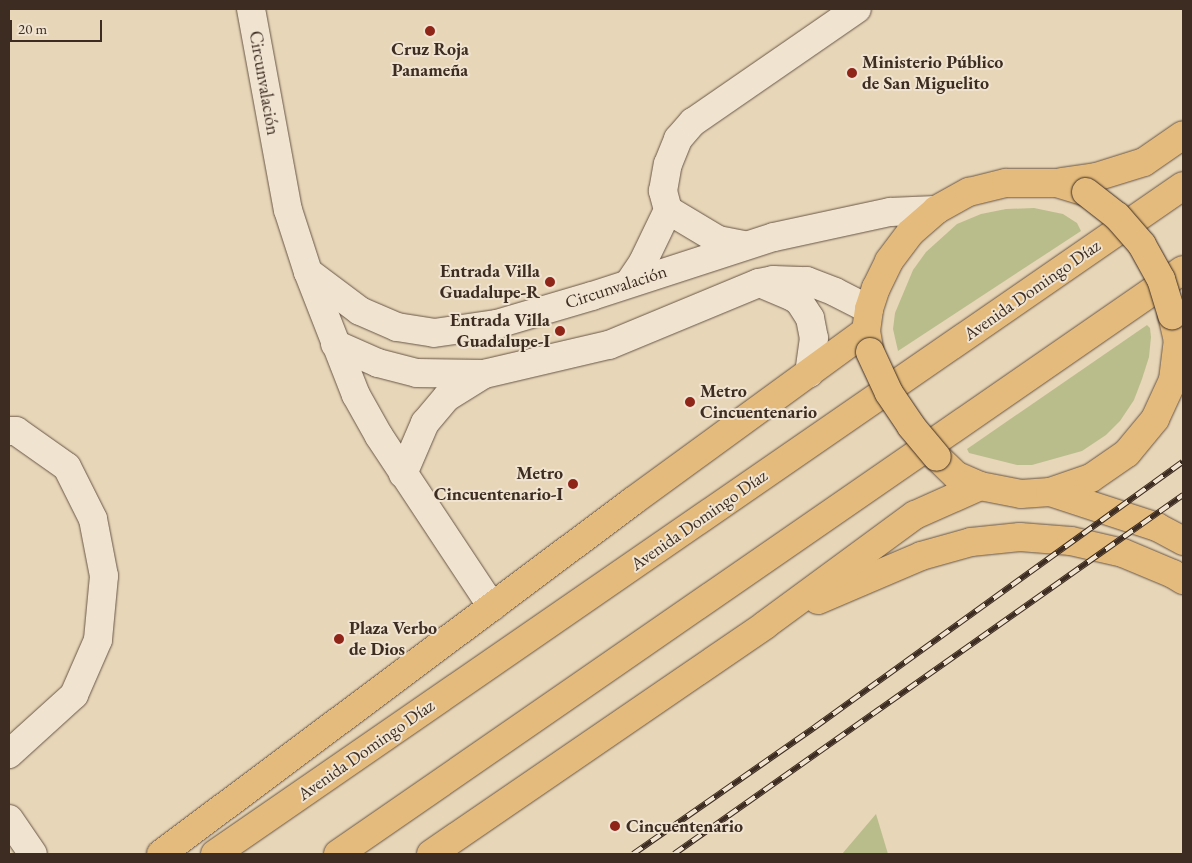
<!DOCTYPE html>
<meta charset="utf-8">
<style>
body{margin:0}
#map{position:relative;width:1192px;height:863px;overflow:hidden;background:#e8d6b8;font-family:"EB Garamond",serif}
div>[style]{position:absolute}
.green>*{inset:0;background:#b9bd8c}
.roads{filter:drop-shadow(0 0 1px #685647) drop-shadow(0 0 1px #685647)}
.street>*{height:28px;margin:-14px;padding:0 14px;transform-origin:14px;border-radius:14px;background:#f0e4d1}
.secondary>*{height:28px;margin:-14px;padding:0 14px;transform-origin:14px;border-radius:14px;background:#f0e4d1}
.primary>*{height:28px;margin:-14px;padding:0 14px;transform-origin:14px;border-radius:14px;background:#e4bb7c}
.rail>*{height:5.5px;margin-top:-2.75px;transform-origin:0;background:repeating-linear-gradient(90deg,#f0e4d1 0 11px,#3d2c21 0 22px);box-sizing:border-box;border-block:1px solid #3d2c21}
.bridges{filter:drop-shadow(0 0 1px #3d2c21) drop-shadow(0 0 1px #3d2c21)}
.primary-bridge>*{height:28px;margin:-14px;padding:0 14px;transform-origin:14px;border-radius:14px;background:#e4bb7c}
.dots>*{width:14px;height:14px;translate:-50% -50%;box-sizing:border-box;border:2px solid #f0e4d1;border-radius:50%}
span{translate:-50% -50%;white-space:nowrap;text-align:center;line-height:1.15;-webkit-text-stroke:4px #f0e4d1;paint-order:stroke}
.poi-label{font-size:18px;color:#3d2c21;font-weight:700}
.left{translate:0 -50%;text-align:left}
.right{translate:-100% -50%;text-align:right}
.street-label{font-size:18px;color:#3d2c21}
.frame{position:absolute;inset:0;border:10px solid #3d2c21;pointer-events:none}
.scale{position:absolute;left:10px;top:20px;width:92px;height:22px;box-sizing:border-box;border:2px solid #3d2c21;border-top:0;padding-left:6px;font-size:15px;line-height:18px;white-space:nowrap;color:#3d2c21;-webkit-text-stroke:4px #f0e4d1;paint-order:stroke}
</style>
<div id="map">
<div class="green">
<div style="clip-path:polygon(1034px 208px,1063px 214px,1077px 223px,1081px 231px,898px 351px,893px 329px,895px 313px,913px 270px,926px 252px,957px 224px,981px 214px,1006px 209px)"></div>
<div style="clip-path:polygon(1147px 325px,1150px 328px,1151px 337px,1149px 357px,1142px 379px,1134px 400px,1120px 421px,1106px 435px,1082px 451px,1032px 465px,1017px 465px,969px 453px,967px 449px)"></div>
<div style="clip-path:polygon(876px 814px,888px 854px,842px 854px)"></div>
</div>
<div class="roads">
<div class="street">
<div style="left:668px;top:210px;width:58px;rotate:31deg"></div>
<div style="left:718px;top:240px;width:26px;rotate:11deg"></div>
<div style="left:629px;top:283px;width:25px;rotate:-56deg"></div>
<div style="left:643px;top:262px;width:58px;rotate:-64.3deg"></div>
<div style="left:668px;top:210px;width:20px;rotate:-105deg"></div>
<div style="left:663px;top:191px;width:27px;rotate:-80deg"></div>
<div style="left:668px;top:164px;width:27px;rotate:-68deg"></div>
<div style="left:678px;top:139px;width:23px;rotate:-49deg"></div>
<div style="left:693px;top:122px;width:199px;rotate:-34.6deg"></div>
<div style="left:9px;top:431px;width:7px"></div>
<div style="left:16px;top:431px;width:62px;rotate:35.2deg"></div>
<div style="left:67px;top:467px;width:58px;rotate:63.4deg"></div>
<div style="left:93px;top:519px;width:58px;rotate:79.1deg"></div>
<div style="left:104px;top:576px;width:64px;rotate:95.4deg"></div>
<div style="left:98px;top:640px;width:60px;rotate:113.6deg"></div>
<div style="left:74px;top:695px;width:88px;rotate:137.8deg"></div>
<div style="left:9px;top:819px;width:42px;rotate:55.6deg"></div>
</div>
<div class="secondary">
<div style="left:251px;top:9px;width:204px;rotate:79.6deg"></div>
<div style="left:288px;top:210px;width:65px;rotate:72.1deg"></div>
<div style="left:308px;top:272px;width:132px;rotate:68.7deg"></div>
<div style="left:356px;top:395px;width:47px;rotate:60.7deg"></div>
<div style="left:379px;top:436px;width:205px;rotate:56.5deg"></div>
<div style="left:308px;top:272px;width:65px;rotate:36.9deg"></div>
<div style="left:360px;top:311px;width:40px;rotate:23.4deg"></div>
<div style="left:397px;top:327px;width:37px;rotate:9deg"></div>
<div style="left:434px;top:333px;width:64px;rotate:-8.1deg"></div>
<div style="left:497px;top:324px;width:99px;rotate:-16.4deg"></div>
<div style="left:592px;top:296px;width:191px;rotate:-18deg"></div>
<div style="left:774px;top:237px;width:119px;rotate:-12.2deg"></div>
<div style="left:890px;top:212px;width:46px;rotate:-2.5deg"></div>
<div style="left:760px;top:283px;width:34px;rotate:23deg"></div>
<div style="left:791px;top:296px;width:9px;rotate:32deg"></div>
<div style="left:799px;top:301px;width:20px;rotate:57deg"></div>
<div style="left:810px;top:318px;width:20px;rotate:79deg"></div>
<div style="left:814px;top:338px;width:36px;rotate:98deg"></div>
<div style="left:335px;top:344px;width:47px;rotate:23.8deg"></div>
<div style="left:378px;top:363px;width:40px;rotate:14.4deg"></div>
<div style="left:417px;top:373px;width:67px;rotate:0.9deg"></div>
<div style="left:484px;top:374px;width:128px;rotate:-13.1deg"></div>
<div style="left:609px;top:345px;width:162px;rotate:-22.5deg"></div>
<div style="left:759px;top:283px;width:14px;rotate:-12deg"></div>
<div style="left:773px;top:280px;width:34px;rotate:2deg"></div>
<div style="left:807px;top:281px;width:30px;rotate:21deg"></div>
<div style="left:835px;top:292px;width:38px;rotate:27deg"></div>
<div style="left:403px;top:474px;width:56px;rotate:-66.7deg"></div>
<div style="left:425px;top:423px;width:34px;rotate:-50deg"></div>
<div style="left:447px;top:397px;width:44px;rotate:-31.9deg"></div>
</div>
<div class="primary">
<div style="left:1061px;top:182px;width:35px;rotate:-8deg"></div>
<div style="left:1096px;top:177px;width:50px;rotate:-17.4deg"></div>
<div style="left:1144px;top:162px;width:47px;rotate:-34.7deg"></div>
<div style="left:869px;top:348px;width:17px;rotate:-100deg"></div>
<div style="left:866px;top:331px;width:22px;rotate:-82deg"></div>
<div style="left:869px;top:309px;width:22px;rotate:-72deg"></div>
<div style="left:876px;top:288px;width:30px;rotate:-64deg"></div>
<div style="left:889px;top:261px;width:35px;rotate:-53deg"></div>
<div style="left:910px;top:233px;width:35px;rotate:-41deg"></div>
<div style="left:936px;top:210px;width:38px;rotate:-29deg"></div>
<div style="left:969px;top:192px;width:38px;rotate:-14deg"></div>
<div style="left:1006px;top:183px;width:51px"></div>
<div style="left:1057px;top:183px;width:30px;rotate:17deg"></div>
<div style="left:937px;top:457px;width:28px;rotate:44deg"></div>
<div style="left:957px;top:476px;width:25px;rotate:23deg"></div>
<div style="left:980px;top:486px;width:42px;rotate:11deg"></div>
<div style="left:1021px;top:494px;width:29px;rotate:-4deg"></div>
<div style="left:1050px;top:492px;width:43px;rotate:-18.9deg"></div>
<div style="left:1091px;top:478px;width:44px;rotate:-34.8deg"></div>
<div style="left:1127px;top:453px;width:44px;rotate:-50.5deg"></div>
<div style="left:1155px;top:419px;width:43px;rotate:-65.2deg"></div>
<div style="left:1173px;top:380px;width:39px;rotate:-83deg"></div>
<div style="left:1178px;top:341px;width:27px;rotate:-103deg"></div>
<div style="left:1050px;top:492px;width:113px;rotate:18.1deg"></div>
<div style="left:1157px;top:527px;width:30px;rotate:28deg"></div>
<div style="left:818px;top:600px;width:112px;rotate:-23.1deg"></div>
<div style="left:921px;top:556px;width:52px;rotate:-15.6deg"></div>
<div style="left:971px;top:542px;width:49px;rotate:-5.8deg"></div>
<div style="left:1020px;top:537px;width:51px;rotate:4.5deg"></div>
<div style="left:1071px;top:541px;width:53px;rotate:13deg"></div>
<div style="left:1123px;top:553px;width:54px;rotate:22.8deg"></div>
<div style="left:1173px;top:574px;width:12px;rotate:31deg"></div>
<div style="left:161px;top:854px;width:589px;rotate:-36.79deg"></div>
<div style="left:633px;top:501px;width:288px;rotate:-36.1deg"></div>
<div style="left:215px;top:854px;width:1176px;rotate:-34.61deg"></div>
<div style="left:338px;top:854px;width:1027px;rotate:-34.65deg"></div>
<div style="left:431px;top:854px;width:405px;rotate:-34.4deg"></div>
<div style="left:765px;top:625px;width:186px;rotate:-36.3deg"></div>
<div style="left:915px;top:515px;width:71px;rotate:-24deg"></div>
</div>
</div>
<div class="rail">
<div style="left:633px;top:854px;width:222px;rotate:-34.9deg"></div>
<div style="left:815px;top:727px;width:453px;rotate:-35.8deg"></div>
<div style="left:674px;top:854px;width:623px;rotate:-35.2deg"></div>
</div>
<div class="bridges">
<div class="primary-bridge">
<div style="left:1086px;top:192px;width:39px;rotate:38deg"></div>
<div style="left:1117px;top:216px;width:38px;rotate:49deg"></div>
<div style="left:1142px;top:245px;width:39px;rotate:61deg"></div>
<div style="left:1161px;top:279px;width:38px;rotate:73deg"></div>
<div style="left:870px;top:352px;width:45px;rotate:65.1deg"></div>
<div style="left:889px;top:393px;width:40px;rotate:56deg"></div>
<div style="left:911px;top:426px;width:40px;rotate:50deg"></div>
</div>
</div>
<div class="dots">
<div style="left:430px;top:31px;background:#8f2418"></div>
<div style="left:852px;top:73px;background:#8f2418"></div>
<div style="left:550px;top:282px;background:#8f2418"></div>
<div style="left:560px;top:331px;background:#8f2418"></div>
<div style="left:690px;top:402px;background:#8f2418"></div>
<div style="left:573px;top:484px;background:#8f2418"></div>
<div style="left:339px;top:639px;background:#8f2418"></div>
<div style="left:615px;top:826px;background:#8f2418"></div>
</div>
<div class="poi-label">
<span style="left:430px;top:60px">Cruz Roja<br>Panameña</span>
<span class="left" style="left:862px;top:73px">Ministerio Público<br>de San Miguelito</span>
<span class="right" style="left:540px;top:282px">Entrada Villa<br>Guadalupe-R</span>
<span class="right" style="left:550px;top:331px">Entrada Villa<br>Guadalupe-I</span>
<span class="left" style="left:700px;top:402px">Metro<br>Cincuentenario</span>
<span class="right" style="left:563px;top:484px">Metro<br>Cincuentenario-I</span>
<span class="left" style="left:349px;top:639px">Plaza Verbo<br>de Dios</span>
<span class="left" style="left:626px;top:826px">Cincuentenario</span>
</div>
<div class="street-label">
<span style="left:264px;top:83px;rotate:80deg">Circunvalación</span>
<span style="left:616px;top:287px;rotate:-18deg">Circunvalación</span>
<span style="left:1032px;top:290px;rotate:-35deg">Avenida Domingo Díaz</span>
<span style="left:699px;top:520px;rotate:-35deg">Avenida Domingo Díaz</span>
<span style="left:366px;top:750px;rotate:-35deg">Avenida Domingo Díaz</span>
</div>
<div class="frame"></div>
<div class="scale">20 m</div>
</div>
